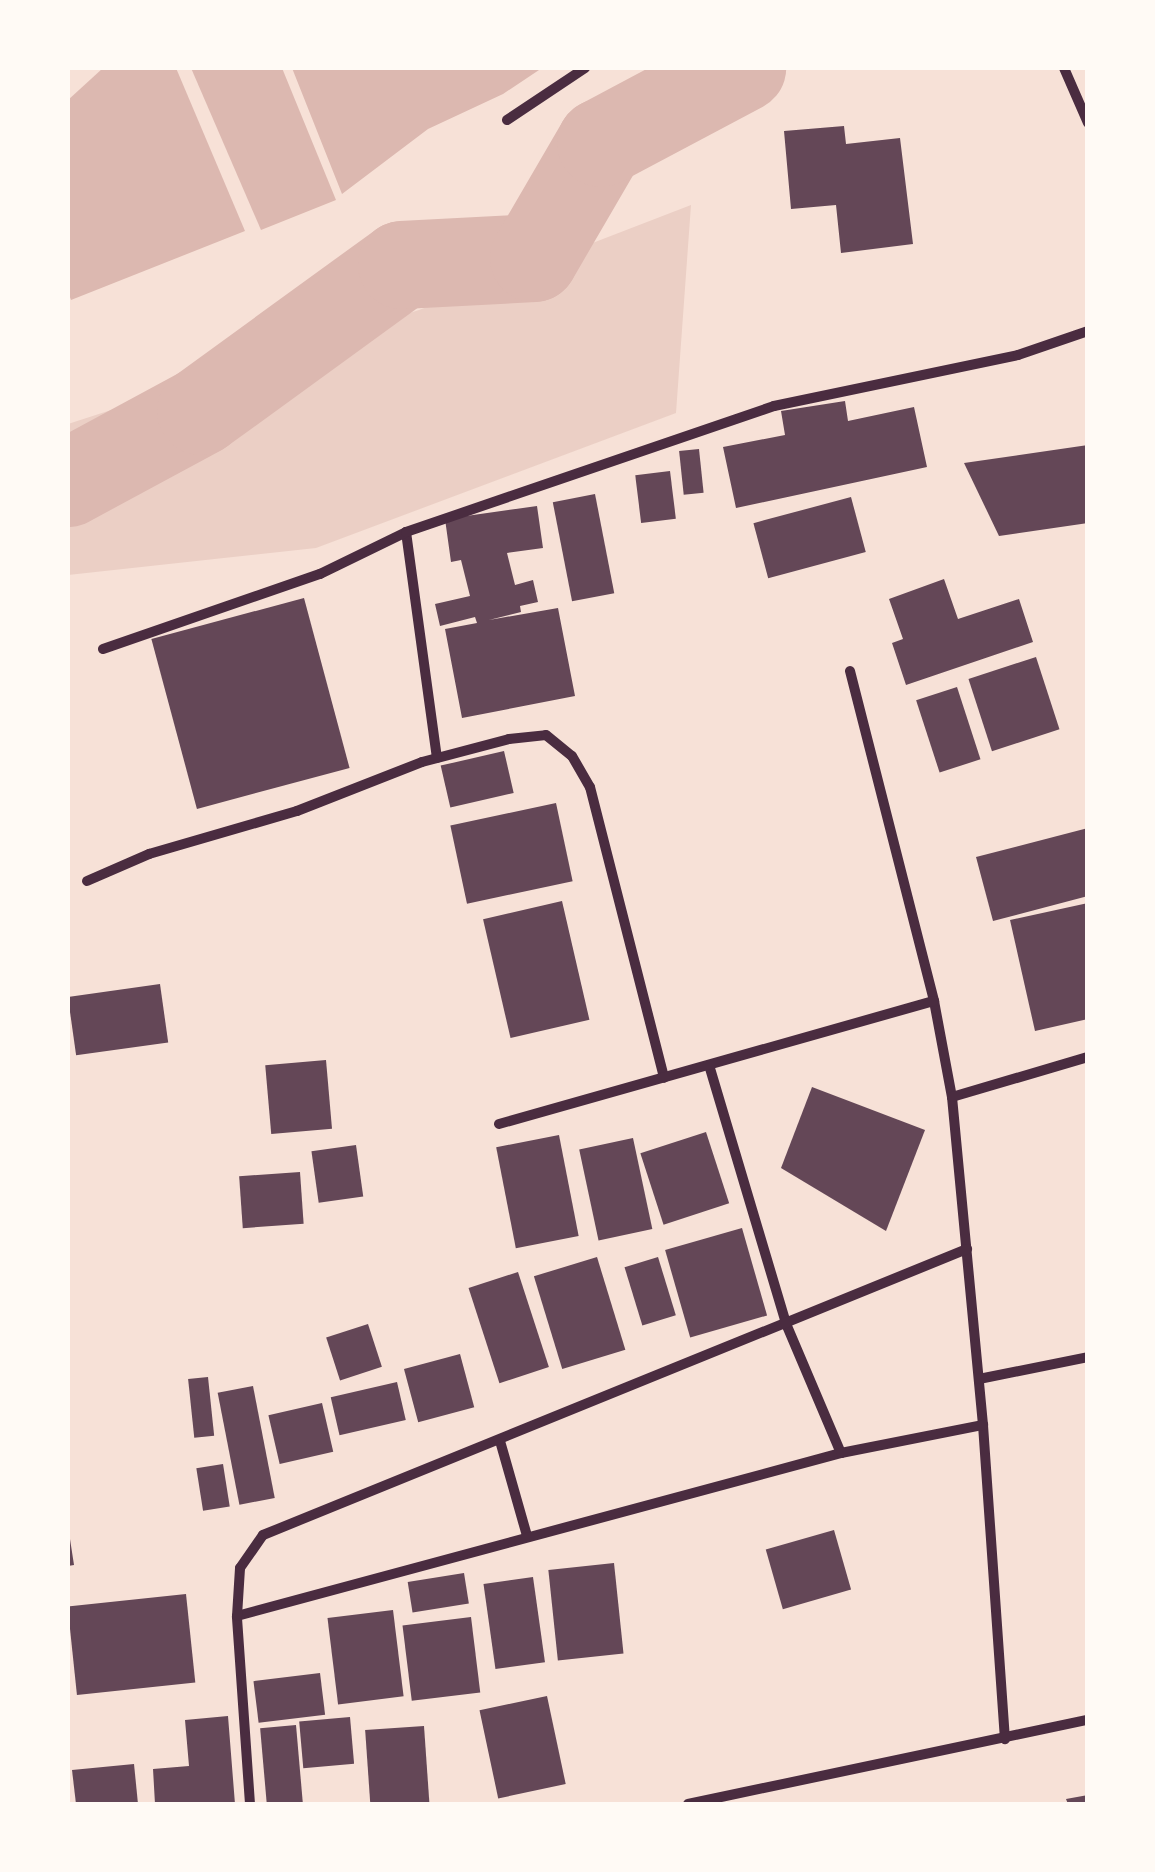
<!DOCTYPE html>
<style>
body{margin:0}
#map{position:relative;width:1155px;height:1872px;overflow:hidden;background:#f7e1d7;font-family:"Exo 2",sans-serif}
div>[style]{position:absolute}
.green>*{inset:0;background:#ebcfc5}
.water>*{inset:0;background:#dcb8b0}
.river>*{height:88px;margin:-44px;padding:0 44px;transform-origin:44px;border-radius:44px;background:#dcb8b0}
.building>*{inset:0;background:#644757;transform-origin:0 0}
.minor>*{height:10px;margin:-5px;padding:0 5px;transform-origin:5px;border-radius:5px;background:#4a2c40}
span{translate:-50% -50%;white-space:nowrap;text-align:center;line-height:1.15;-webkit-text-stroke:10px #fffaf5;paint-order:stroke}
.frame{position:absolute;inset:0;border:70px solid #fffaf5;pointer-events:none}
</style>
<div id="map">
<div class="green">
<div style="clip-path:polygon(691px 205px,676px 413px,316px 548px,68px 575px,68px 424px,419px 310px)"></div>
</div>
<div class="water">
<div style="clip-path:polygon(103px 68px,176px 68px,245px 231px,71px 300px,68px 292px,68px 100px)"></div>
<div style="clip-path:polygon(191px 68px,282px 68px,336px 200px,261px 230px)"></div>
<div style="clip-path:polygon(292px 68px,542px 68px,503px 94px,428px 129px,342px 194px)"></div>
</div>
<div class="river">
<div style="left:68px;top:483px;width:151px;rotate:-28.4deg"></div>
<div style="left:201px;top:411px;width:248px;rotate:-36deg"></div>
<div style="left:402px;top:265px;width:132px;rotate:-3deg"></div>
<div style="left:534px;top:258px;width:133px;rotate:-59.8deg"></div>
<div style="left:601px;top:143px;width:160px;rotate:-28deg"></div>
</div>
<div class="building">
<div style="clip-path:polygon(844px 126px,846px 144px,900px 138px,913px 244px,841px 253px,836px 205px,791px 209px,784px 131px)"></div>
<div style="clip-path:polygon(845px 401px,848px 421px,914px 407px,927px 467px,736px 508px,723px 447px,785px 435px,781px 411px)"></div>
<div style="clip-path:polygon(1088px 445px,1088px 523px,999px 536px,964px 463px)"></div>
<div style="left:699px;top:449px;width:44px;height:20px;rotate:84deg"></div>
<div style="left:670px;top:471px;width:48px;height:35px;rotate:83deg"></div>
<div style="left:595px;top:494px;width:101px;height:43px;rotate:79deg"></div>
<div style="left:851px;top:497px;width:57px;height:101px;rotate:75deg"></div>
<div style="clip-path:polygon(537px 506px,543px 548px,507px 553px,515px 585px,533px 580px,538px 602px,520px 606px,521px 612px,489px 620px,558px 608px,575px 696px,462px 718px,445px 629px,477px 623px,475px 617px,440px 626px,435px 604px,470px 596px,461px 560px,451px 562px,445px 519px)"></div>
<div style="clip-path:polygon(944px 579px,958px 619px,1019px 599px,1033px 642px,906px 685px,892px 643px,903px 639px,889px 599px)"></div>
<div style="left:304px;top:598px;width:176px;height:158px;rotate:75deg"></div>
<div style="left:1036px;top:657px;width:76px;height:71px;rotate:72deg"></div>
<div style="left:957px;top:687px;width:76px;height:43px;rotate:72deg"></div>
<div style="left:504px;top:751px;width:43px;height:65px;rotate:77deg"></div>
<div style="left:556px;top:803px;width:80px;height:108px;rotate:78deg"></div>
<div style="clip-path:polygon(1088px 828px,1088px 896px,993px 921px,976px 857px)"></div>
<div style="left:562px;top:901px;width:122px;height:81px;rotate:77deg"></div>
<div style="clip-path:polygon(1088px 903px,1088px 1019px,1035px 1031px,1010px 920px)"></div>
<div style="left:160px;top:984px;width:59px;height:93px;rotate:82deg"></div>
<div style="left:326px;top:1060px;width:69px;height:61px;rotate:85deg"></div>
<div style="clip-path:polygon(812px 1087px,925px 1130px,886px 1231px,781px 1168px)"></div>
<div style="left:706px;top:1132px;width:75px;height:69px;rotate:72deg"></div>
<div style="left:559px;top:1135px;width:103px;height:64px;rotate:79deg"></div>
<div style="left:633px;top:1138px;width:93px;height:55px;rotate:78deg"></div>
<div style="left:356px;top:1145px;width:52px;height:45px;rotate:82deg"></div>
<div style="left:300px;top:1172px;width:52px;height:61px;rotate:86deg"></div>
<div style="left:742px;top:1228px;width:91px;height:80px;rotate:74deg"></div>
<div style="left:597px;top:1257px;width:97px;height:66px;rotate:73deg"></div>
<div style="left:658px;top:1257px;width:61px;height:35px;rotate:73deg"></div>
<div style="left:518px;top:1272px;width:100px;height:52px;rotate:72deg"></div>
<div style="left:368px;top:1324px;width:45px;height:44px;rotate:72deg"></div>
<div style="left:460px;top:1354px;width:55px;height:58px;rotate:75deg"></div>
<div style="left:208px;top:1377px;width:59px;height:20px;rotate:84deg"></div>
<div style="left:397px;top:1382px;width:39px;height:68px;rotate:77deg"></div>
<div style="left:253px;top:1386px;width:114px;height:36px;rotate:79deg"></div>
<div style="left:322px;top:1403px;width:50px;height:55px;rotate:77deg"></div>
<div style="left:223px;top:1464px;width:43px;height:27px;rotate:81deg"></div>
<div style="clip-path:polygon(68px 1526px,74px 1565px,68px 1566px)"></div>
<div style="left:834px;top:1530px;width:62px;height:71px;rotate:74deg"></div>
<div style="left:614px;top:1563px;width:91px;height:66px;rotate:84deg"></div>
<div style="left:464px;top:1573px;width:31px;height:57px;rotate:81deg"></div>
<div style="left:533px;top:1577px;width:86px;height:50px;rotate:82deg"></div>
<div style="left:186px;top:1594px;width:89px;height:119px;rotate:84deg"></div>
<div style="left:393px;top:1610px;width:87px;height:66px;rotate:83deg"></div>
<div style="left:471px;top:1617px;width:76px;height:69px;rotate:83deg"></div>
<div style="left:320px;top:1673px;width:42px;height:67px;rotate:83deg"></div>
<div style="left:547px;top:1696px;width:90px;height:69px;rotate:78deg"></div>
<div style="clip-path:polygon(228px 1716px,235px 1804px,155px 1804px,153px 1769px,189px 1766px,185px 1720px)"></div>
<div style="left:350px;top:1717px;width:47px;height:51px;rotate:85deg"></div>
<div style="left:296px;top:1725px;width:79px;height:36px;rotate:85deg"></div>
<div style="left:424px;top:1726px;width:77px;height:59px;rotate:86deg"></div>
<div style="clip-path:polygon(134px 1764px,138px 1804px,76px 1804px,72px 1770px)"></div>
<div style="clip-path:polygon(1088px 1795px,1088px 1804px,1068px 1804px,1066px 1799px)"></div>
</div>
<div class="minor">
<div style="left:1064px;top:68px;width:60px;rotate:66.4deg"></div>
<div style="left:507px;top:120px;width:94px;rotate:-33.7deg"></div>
<div style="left:406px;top:532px;width:228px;rotate:82.2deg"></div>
<div style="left:103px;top:649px;width:230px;rotate:-19.1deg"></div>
<div style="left:320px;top:574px;width:96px;rotate:-26deg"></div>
<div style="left:406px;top:532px;width:389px;rotate:-18.9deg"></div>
<div style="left:774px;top:406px;width:249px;rotate:-11.8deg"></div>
<div style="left:1018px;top:355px;width:74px;rotate:-18.9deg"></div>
<div style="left:850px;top:671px;width:341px;rotate:75.7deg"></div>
<div style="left:934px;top:1001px;width:98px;rotate:79.4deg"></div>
<div style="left:952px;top:1097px;width:329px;rotate:84.6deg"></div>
<div style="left:983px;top:1425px;width:315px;rotate:86deg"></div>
<div style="left:87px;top:881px;width:68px;rotate:-23.5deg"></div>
<div style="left:149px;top:854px;width:154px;rotate:-16.2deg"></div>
<div style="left:297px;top:811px;width:134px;rotate:-21.4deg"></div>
<div style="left:422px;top:762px;width:90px;rotate:-14.8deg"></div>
<div style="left:509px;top:739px;width:37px;rotate:-6deg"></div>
<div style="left:546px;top:735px;width:33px;rotate:39deg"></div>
<div style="left:572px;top:756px;width:36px;rotate:60deg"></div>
<div style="left:590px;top:787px;width:300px;rotate:75.7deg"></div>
<div style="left:709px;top:1065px;width:272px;rotate:73.4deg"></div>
<div style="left:787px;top:1326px;width:138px;rotate:67deg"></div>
<div style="left:952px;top:1097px;width:142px;rotate:-16.4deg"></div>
<div style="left:499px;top:1124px;width:452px;rotate:-15.8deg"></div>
<div style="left:979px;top:1379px;width:111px;rotate:-11.4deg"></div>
<div style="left:500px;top:1441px;width:99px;rotate:74.1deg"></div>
<div style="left:237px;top:1616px;width:626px;rotate:-15.1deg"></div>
<div style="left:841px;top:1453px;width:145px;rotate:-11.2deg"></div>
<div style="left:250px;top:1804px;width:188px;rotate:-94deg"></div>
<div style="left:237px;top:1616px;width:48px;rotate:-86.4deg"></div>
<div style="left:240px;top:1568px;width:40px;rotate:-55.1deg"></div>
<div style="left:263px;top:1535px;width:760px;rotate:-22.11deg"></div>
<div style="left:688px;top:1804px;width:409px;rotate:-11.9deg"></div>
</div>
<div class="frame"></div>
</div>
